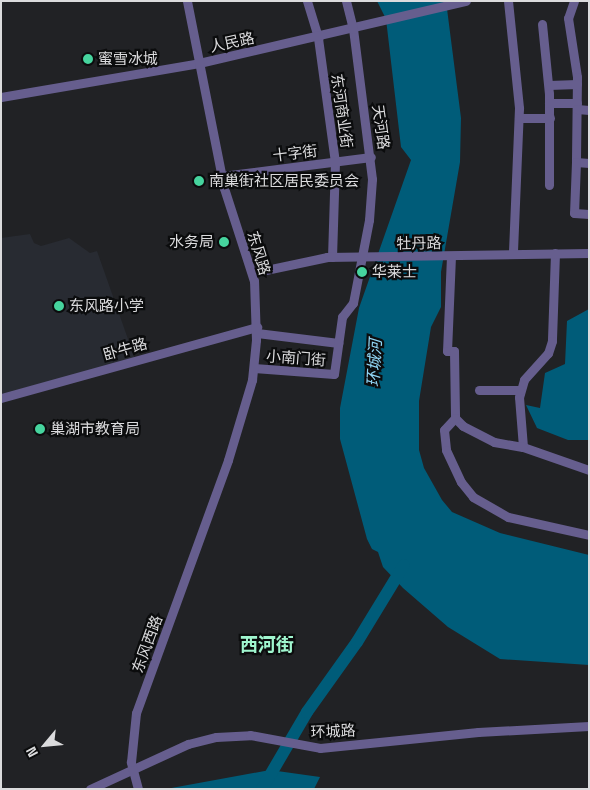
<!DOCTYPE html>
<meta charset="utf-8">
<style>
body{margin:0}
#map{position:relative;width:590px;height:790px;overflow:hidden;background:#212225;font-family:"Space Grotesk","Noto Sans SC",sans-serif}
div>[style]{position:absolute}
.built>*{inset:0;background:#282b32}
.water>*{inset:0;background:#005c79}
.river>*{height:12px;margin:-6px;padding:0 6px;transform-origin:6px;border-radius:6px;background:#005c79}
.minor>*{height:9px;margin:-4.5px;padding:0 4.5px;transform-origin:4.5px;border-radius:4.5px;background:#665e8e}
.dots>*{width:14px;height:14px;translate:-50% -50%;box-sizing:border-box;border:2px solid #0b0c0d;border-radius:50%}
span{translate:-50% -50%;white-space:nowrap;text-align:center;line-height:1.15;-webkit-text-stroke:4.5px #0b0c0d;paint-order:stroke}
.street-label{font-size:15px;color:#dbdbdd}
.poi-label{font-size:15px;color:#dbdbdd}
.left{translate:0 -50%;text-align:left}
.right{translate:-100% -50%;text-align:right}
.water-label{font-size:16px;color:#91d7f6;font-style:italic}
.quarter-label{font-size:18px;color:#a0f6cf;font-weight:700}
.frame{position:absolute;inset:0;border:2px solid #dbdbdd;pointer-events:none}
.north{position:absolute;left:20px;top:720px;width:50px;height:50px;-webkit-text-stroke:4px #0b0c0d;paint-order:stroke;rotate:242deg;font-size:14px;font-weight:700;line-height:20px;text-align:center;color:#dbdbdd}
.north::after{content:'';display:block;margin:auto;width:18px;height:22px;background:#dbdbdd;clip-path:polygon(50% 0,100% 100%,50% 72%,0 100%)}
</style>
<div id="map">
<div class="built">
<div style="clip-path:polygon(30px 234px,34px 243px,41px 246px,69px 238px,90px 253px,97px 251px,135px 359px,1px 394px,1px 238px)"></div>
</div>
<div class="water">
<div style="clip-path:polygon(377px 1px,446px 1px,461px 118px,460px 162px,441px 272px,441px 307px,431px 327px,419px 401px,419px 450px,424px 468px,442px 500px,452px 512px,500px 533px,589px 555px,589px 665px,500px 659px,448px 627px,403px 588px,383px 567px,378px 552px,372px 549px,367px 539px,340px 439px,340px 408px,359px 308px,411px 160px,401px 147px,386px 19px)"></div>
<div style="clip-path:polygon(589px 309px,589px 440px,568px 440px,537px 428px,526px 405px,540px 408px,545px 373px,565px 364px,567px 321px)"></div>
<div style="clip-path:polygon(270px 770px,320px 777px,314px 789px,166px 789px)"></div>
</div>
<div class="river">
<div style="left:262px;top:789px;width:89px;rotate:-59.7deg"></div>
<div style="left:307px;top:712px;width:86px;rotate:-54.5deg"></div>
<div style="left:357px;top:642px;width:90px;rotate:-58.6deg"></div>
</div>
<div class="minor">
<div style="left:307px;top:1px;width:39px;rotate:73deg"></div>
<div style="left:318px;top:38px;width:125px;rotate:82.2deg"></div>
<div style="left:335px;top:162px;width:95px;rotate:91.8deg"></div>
<div style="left:508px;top:1px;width:108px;rotate:84.1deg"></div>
<div style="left:519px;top:108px;width:146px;rotate:92.4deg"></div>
<div style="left:574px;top:1px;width:18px;rotate:109deg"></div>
<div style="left:568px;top:18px;width:60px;rotate:81.3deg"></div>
<div style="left:577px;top:77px;width:85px;rotate:90.7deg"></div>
<div style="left:576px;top:162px;width:13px;rotate:4deg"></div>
<div style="left:542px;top:24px;width:70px;rotate:84.3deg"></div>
<div style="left:549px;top:94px;width:91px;rotate:90deg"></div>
<div style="left:549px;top:85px;width:28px;rotate:-2deg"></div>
<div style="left:1px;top:97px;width:201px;rotate:-9.7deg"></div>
<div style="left:199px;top:63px;width:274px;rotate:-13.1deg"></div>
<div style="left:549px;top:103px;width:28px"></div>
<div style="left:577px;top:109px;width:12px;rotate:5deg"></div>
<div style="left:519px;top:118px;width:31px"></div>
<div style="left:576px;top:162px;width:51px;rotate:92.2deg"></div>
<div style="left:574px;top:213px;width:15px;rotate:4deg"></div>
<div style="left:222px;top:176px;width:150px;rotate:-7.3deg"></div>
<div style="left:555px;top:253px;width:88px;rotate:92deg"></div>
<div style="left:552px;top:341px;width:13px;rotate:108deg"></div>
<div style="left:548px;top:353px;width:36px;rotate:132deg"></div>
<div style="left:524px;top:380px;width:18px;rotate:106deg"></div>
<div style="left:519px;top:397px;width:50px;rotate:85.4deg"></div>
<div style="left:523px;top:447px;width:70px;rotate:19.2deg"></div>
<div style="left:451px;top:256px;width:95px;rotate:92.4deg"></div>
<div style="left:447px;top:351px;width:7px"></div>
<div style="left:454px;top:351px;width:67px;rotate:89.1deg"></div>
<div style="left:455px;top:418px;width:11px;rotate:45deg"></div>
<div style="left:463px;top:426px;width:35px;rotate:27deg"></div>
<div style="left:494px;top:442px;width:29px;rotate:10deg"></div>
<div style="left:252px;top:273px;width:77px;rotate:-12deg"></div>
<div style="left:327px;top:257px;width:262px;rotate:-0.9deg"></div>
<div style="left:257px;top:333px;width:82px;rotate:7deg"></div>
<div style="left:254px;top:368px;width:80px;rotate:4.3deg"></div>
<div style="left:334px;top:374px;width:58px;rotate:-82deg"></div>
<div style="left:342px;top:317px;width:18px;rotate:-52deg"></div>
<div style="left:353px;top:303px;width:85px;rotate:-79.1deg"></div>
<div style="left:369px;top:220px;width:41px;rotate:-85.8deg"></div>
<div style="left:372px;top:179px;width:151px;rotate:-97.2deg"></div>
<div style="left:353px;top:29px;width:29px;rotate:-104deg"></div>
<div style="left:479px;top:390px;width:41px"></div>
<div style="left:1px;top:398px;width:266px;rotate:-15.5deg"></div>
<div style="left:455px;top:418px;width:16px;rotate:133deg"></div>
<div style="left:444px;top:430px;width:20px;rotate:84deg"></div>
<div style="left:446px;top:450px;width:35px;rotate:65deg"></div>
<div style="left:461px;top:482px;width:19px;rotate:51deg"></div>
<div style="left:473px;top:497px;width:40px;rotate:29.7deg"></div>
<div style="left:508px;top:517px;width:83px;rotate:12.5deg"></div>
<div style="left:90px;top:789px;width:108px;rotate:-24.7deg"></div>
<div style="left:188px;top:744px;width:29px;rotate:-14deg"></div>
<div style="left:216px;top:737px;width:34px;rotate:-3deg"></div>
<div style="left:250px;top:735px;width:71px;rotate:10.5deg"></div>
<div style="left:320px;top:748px;width:159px;rotate:-5.8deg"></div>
<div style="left:478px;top:732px;width:111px;rotate:-3.1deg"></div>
<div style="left:138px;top:789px;width:28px;rotate:-105deg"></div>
<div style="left:131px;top:762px;width:49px;rotate:-84.2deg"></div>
<div style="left:136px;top:713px;width:269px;rotate:-70deg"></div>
<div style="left:228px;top:460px;width:84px;rotate:-73.3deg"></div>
<div style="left:252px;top:380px;width:40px;rotate:-84.3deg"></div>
<div style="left:256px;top:340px;width:59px;rotate:-91.9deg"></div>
<div style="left:254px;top:281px;width:98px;rotate:-107.9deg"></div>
<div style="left:224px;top:188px;width:191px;rotate:-101.2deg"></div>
</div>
<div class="dots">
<div style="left:88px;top:59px;background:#46d49e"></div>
<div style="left:199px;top:181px;background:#46d49e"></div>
<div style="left:224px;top:242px;background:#46d49e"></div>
<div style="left:362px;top:272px;background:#46d49e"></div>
<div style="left:59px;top:306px;background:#46d49e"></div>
<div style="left:40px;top:429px;background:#46d49e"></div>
</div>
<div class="street-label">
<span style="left:232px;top:42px;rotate:-12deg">人民路</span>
<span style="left:342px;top:111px;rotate:82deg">东河商业街</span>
<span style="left:381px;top:127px;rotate:82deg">天河路</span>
<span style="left:295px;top:153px;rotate:-7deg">十字街</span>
<span style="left:419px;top:243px;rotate:-1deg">牡丹路</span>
<span style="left:259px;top:253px;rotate:73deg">东风路</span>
<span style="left:125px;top:349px;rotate:-16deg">卧牛路</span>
<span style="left:296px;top:358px;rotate:4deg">小南门街</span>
<span style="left:147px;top:644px;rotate:-70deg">东风西路</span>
<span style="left:333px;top:731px;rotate:-2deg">环城路</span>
</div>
<div class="poi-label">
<span class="left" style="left:98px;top:59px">蜜雪冰城</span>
<span class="left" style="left:209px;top:181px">南巢街社区居民委员会</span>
<span class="right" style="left:214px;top:242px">水务局</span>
<span class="left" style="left:372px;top:272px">华莱士</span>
<span class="left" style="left:69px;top:306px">东风路小学</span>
<span class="left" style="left:50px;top:429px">巢湖市教育局</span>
</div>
<div class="water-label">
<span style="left:375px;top:363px;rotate:-87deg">环城河</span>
</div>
<div class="quarter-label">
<span style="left:267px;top:645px">西河街</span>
</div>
<div class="frame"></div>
<div class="north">N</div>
</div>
